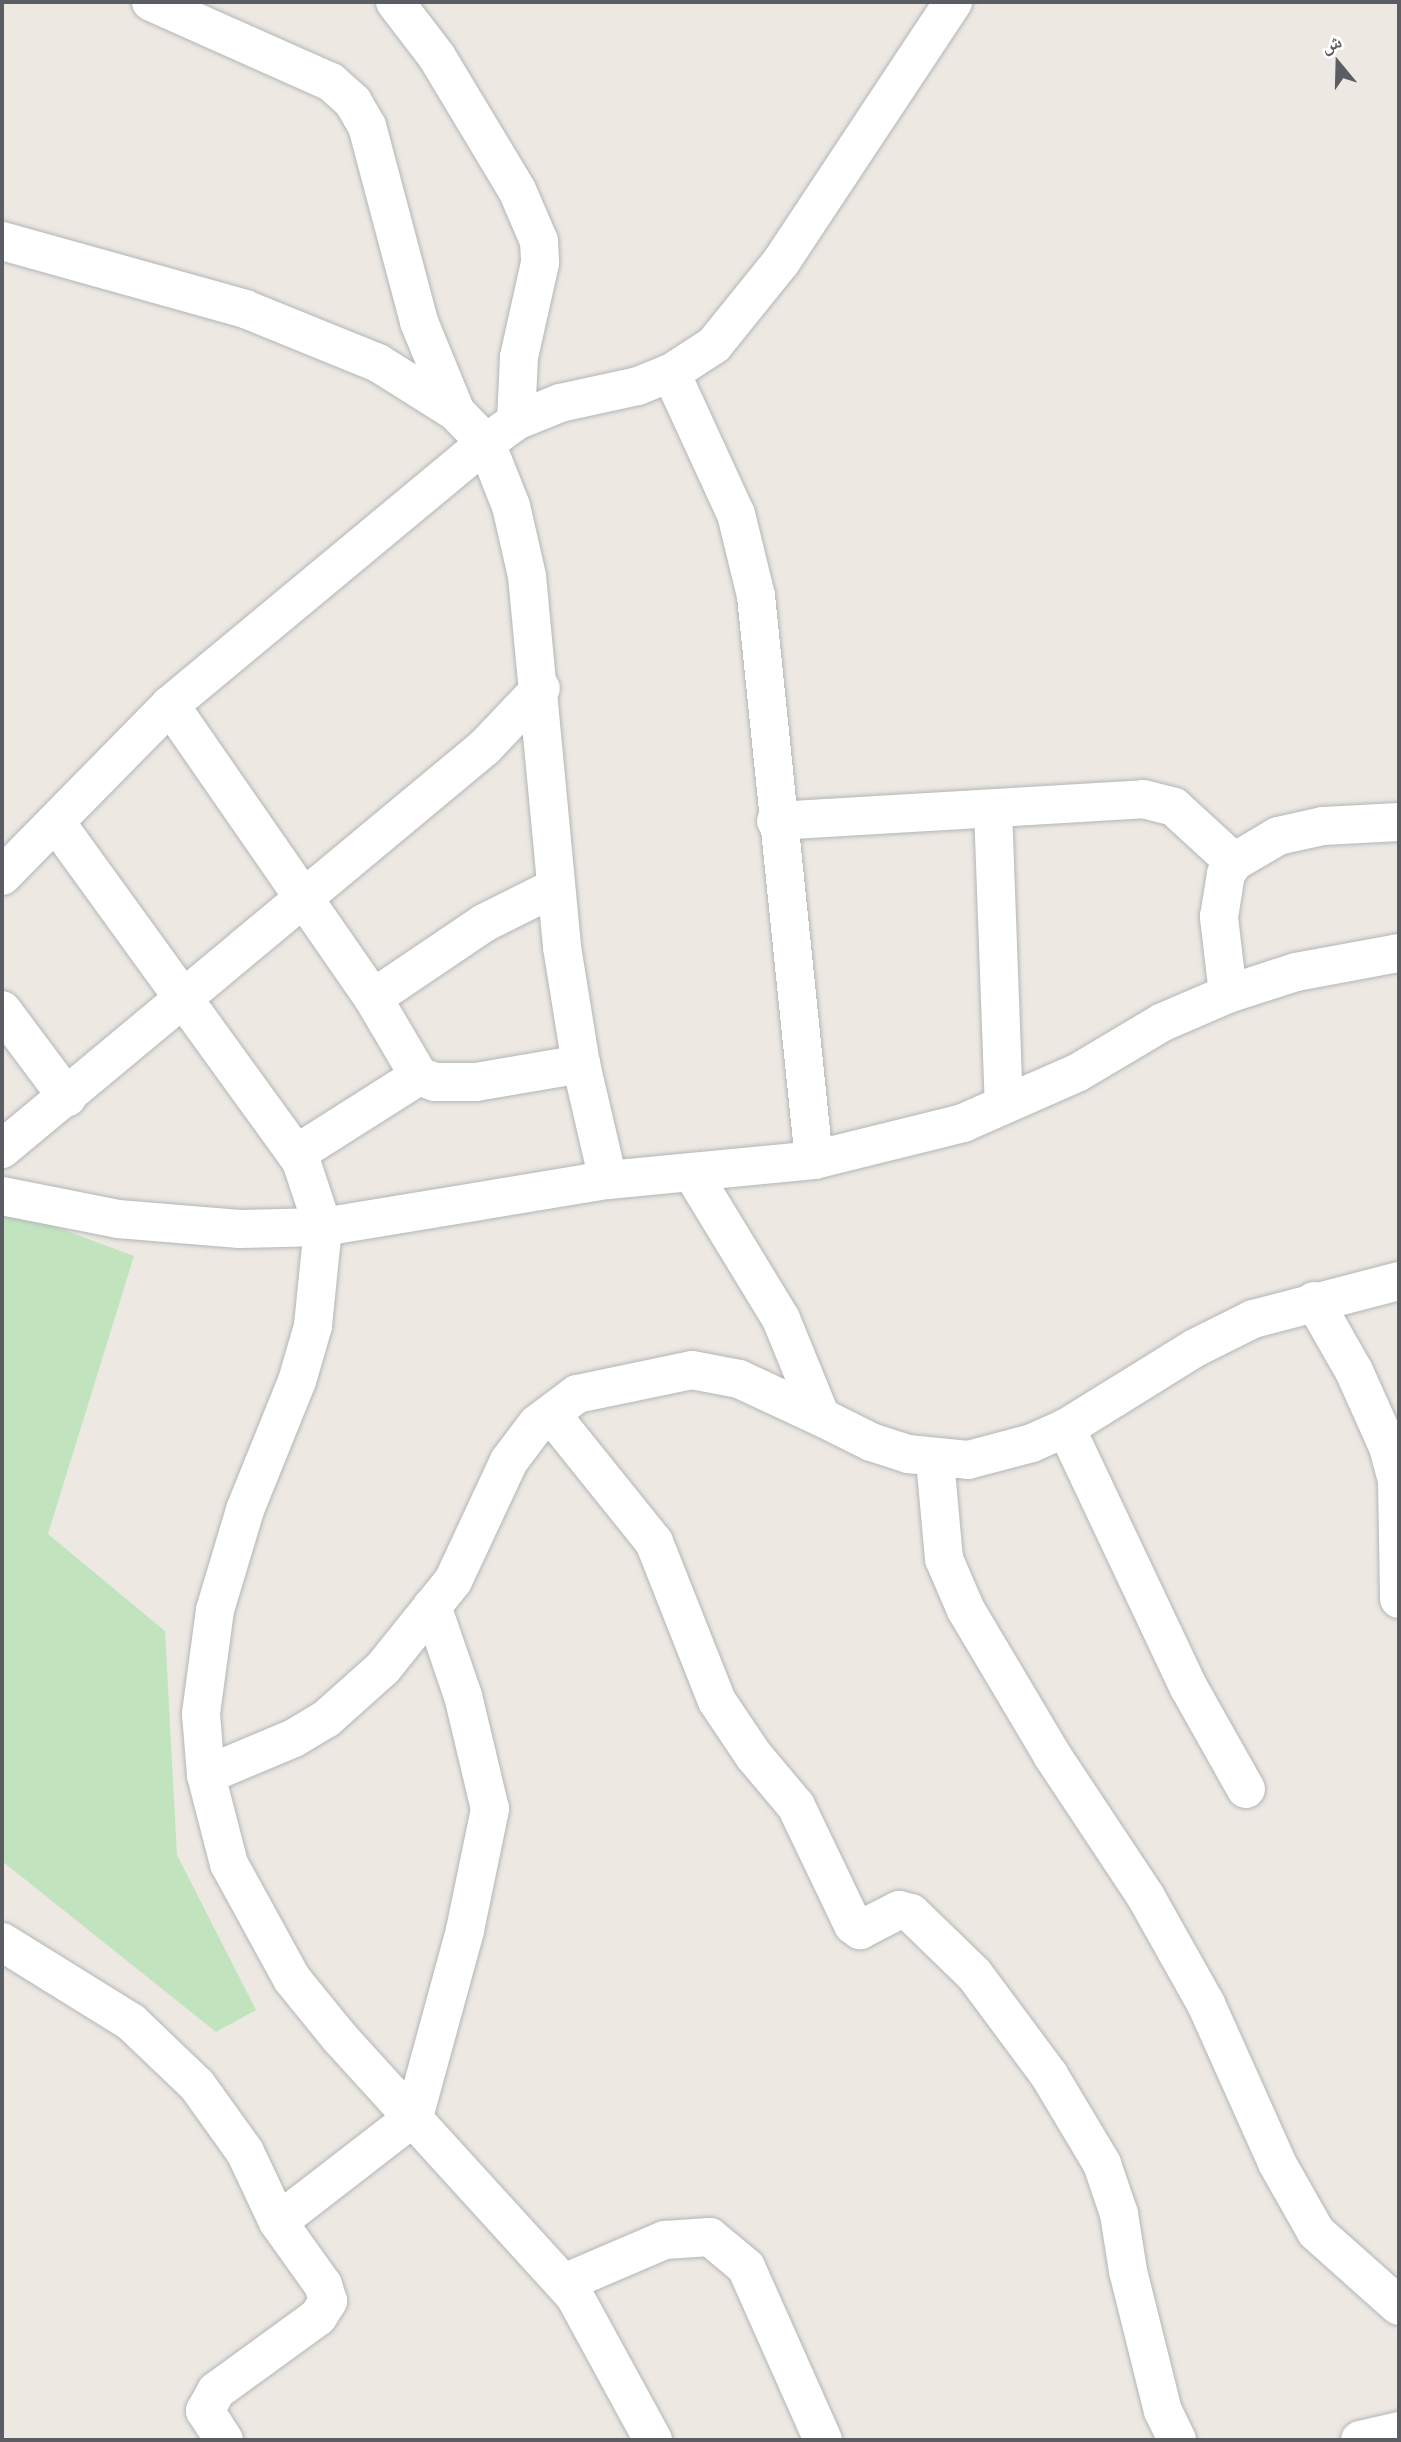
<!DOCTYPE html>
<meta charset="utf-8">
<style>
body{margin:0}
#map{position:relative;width:1401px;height:2442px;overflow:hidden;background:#ede9e2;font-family:Commissioner,"Noto Naskh Arabic",sans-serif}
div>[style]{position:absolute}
.green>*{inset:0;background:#c1e4bf}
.roads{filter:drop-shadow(0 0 2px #b3b5b9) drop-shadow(0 0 2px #b3b5b9)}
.minor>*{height:38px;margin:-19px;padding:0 19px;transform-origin:19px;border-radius:19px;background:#fff}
span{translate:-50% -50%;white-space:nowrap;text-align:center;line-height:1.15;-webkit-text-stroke:6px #fff;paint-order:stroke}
.frame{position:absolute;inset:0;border:4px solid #5a5e62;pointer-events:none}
.north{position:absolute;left:1303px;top:28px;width:70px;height:70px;-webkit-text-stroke:5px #fff;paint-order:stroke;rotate:341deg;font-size:19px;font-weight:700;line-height:28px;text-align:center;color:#5a5e62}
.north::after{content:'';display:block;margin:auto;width:24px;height:32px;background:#5a5e62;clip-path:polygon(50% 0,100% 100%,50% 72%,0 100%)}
</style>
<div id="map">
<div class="green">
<div style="clip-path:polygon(2px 1207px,134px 1256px,48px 1534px,165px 1631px,177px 1855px,256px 2010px,216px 2032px,2px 1861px)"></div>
</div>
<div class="roads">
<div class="minor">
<div style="left:151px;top:2px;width:197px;rotate:24deg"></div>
<div style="left:331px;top:82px;width:30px;rotate:42deg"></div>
<div style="left:353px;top:102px;width:28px;rotate:60deg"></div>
<div style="left:367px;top:126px;width:203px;rotate:75.1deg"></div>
<div style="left:419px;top:322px;width:97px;rotate:67.7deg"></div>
<div style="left:395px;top:2px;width:69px;rotate:52.6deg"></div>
<div style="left:437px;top:57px;width:155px;rotate:59deg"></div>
<div style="left:517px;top:190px;width:56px;rotate:66.7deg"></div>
<div style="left:539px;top:241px;width:22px;rotate:87deg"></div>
<div style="left:540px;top:263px;width:96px;rotate:102.6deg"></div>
<div style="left:519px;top:357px;width:64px;rotate:92.7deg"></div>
<div style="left:2px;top:241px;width:252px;rotate:15.6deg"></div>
<div style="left:245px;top:309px;width:144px;rotate:22.1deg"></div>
<div style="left:378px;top:363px;width:92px;rotate:32.1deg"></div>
<div style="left:456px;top:412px;width:43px;rotate:45.9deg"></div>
<div style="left:486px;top:443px;width:68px;rotate:68.4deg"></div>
<div style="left:511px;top:506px;width:72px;rotate:77.1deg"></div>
<div style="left:527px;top:576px;width:373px;rotate:84.6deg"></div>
<div style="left:562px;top:947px;width:119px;rotate:80.8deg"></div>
<div style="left:581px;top:1064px;width:119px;rotate:76.9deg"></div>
<div style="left:671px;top:373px;width:155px;rotate:65.3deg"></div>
<div style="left:736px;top:514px;width:84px;rotate:76.3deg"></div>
<div style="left:756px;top:596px;width:567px;rotate:84.13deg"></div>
<div style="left:170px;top:705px;width:356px;rotate:55.3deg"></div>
<div style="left:373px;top:998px;width:91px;rotate:59.5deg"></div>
<div style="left:419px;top:1076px;width:17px;rotate:21deg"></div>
<div style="left:435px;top:1082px;width:41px"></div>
<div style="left:476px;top:1082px;width:107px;rotate:-9.7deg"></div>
<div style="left:993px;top:809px;width:295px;rotate:87.9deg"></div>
<div style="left:776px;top:821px;width:368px;rotate:-3.4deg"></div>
<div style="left:1143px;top:799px;width:32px;rotate:14deg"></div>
<div style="left:1174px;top:807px;width:81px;rotate:42.5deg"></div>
<div style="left:57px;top:824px;width:416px;rotate:54.1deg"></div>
<div style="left:301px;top:1161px;width:70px;rotate:71.6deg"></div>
<div style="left:323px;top:1227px;width:100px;rotate:95.8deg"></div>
<div style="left:313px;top:1326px;width:57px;rotate:106.2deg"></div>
<div style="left:297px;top:1381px;width:139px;rotate:112deg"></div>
<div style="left:245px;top:1510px;width:104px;rotate:106.7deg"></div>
<div style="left:215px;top:1610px;width:105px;rotate:97.7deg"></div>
<div style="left:201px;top:1714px;width:61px;rotate:85.3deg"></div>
<div style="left:206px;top:1775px;width:92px;rotate:75.5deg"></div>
<div style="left:229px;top:1864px;width:131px;rotate:61.3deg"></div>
<div style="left:292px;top:1979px;width:76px;rotate:50.9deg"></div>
<div style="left:340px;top:2038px;width:348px;rotate:47.7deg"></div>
<div style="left:574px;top:2295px;width:165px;rotate:61.4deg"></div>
<div style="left:2px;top:876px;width:240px;rotate:-45.5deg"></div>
<div style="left:170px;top:705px;width:410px;rotate:-39.7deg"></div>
<div style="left:486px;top:443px;width:37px;rotate:-36deg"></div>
<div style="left:516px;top:421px;width:48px;rotate:-22.2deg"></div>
<div style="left:560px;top:403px;width:80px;rotate:-12.3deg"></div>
<div style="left:638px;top:386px;width:35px;rotate:-22deg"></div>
<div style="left:671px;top:373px;width:51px;rotate:-33.1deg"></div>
<div style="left:714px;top:345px;width:107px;rotate:-51.1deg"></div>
<div style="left:781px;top:262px;width:312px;rotate:-56.5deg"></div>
<div style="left:1228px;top:994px;width:78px;rotate:-96.7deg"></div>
<div style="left:1219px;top:917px;width:44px;rotate:-80.8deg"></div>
<div style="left:1226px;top:874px;width:14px;rotate:-56deg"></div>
<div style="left:1234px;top:862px;width:51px;rotate:-30.6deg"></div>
<div style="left:1278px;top:836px;width:46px;rotate:-12.5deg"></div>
<div style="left:1323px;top:826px;width:76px;rotate:-3deg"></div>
<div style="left:373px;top:998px;width:134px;rotate:-34deg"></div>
<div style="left:484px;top:923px;width:80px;rotate:-26.6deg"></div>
<div style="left:2px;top:1010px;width:109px;rotate:53.2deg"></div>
<div style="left:2px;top:1149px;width:628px;rotate:-39.77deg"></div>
<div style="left:485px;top:747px;width:81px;rotate:-46.5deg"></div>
<div style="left:296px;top:1154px;width:146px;rotate:-32.4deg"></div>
<div style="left:2px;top:1196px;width:118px;rotate:11.2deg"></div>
<div style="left:118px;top:1219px;width:122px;rotate:4.7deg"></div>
<div style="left:240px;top:1229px;width:83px;rotate:-1.4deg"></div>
<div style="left:323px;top:1227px;width:289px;rotate:-9.4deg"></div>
<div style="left:608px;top:1180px;width:207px;rotate:-5.5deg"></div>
<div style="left:814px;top:1160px;width:154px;rotate:-13.9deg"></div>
<div style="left:963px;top:1123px;width:124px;rotate:-23.7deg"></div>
<div style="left:1077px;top:1073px;width:100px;rotate:-30.7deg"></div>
<div style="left:1163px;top:1022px;width:71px;rotate:-23.3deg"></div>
<div style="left:1228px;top:994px;width:71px;rotate:-17.9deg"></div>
<div style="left:1296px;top:972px;width:105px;rotate:-10.5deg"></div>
<div style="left:1314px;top:1301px;width:81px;rotate:60.3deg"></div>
<div style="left:1354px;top:1371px;width:83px;rotate:65.9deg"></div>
<div style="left:1388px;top:1447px;width:34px;rotate:75deg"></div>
<div style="left:1397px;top:1480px;width:119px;rotate:89deg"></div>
<div style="left:551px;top:1414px;width:164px;rotate:51.2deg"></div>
<div style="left:654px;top:1542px;width:171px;rotate:68.4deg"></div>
<div style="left:717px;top:1701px;width:66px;rotate:56.1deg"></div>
<div style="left:754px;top:1756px;width:65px;rotate:50deg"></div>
<div style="left:796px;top:1806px;width:132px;rotate:64.4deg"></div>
<div style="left:853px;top:1925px;width:9px;rotate:36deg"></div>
<div style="left:860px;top:1930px;width:44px;rotate:-27.1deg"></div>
<div style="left:899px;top:1910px;width:12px;rotate:14deg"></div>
<div style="left:911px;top:1913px;width:88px;rotate:44.1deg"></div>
<div style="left:974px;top:1974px;width:126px;rotate:53.4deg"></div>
<div style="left:1049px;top:2075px;width:104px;rotate:59.2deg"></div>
<div style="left:1102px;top:2164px;width:53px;rotate:71.2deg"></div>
<div style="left:1119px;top:2214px;width:58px;rotate:81deg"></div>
<div style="left:1128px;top:2271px;width:144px;rotate:76deg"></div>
<div style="left:1163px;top:2411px;width:32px;rotate:64deg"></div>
<div style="left:821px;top:1417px;width:56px;rotate:26.6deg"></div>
<div style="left:871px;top:1442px;width:39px;rotate:18deg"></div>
<div style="left:908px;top:1454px;width:60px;rotate:5.7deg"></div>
<div style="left:968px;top:1460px;width:66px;rotate:-14.9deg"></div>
<div style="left:1032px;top:1443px;width:37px;rotate:-24deg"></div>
<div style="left:1066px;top:1428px;width:152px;rotate:-31.8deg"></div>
<div style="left:1195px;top:1348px;width:65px;rotate:-26.6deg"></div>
<div style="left:1253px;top:1319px;width:151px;rotate:-14.6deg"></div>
<div style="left:1066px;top:1428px;width:288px;rotate:64.7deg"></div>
<div style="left:1189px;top:1688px;width:116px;rotate:60.6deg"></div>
<div style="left:935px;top:1460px;width:99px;rotate:84.8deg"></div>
<div style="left:944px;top:1559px;width:56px;rotate:66.7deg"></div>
<div style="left:966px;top:1610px;width:169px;rotate:59.3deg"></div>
<div style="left:1052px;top:1755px;width:170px;rotate:56.5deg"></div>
<div style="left:1146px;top:1897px;width:123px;rotate:60.7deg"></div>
<div style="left:1206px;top:2004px;width:174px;rotate:65.9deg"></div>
<div style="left:1277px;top:2163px;width:79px;rotate:60.5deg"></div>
<div style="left:1316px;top:2232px;width:111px;rotate:41.7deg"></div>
<div style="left:206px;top:1775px;width:95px;rotate:-22.8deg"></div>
<div style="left:294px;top:1738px;width:37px;rotate:-31deg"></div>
<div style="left:326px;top:1719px;width:76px;rotate:-41.8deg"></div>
<div style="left:383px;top:1668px;width:112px;rotate:-51.2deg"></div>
<div style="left:453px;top:1581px;width:132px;rotate:-65deg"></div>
<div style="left:509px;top:1461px;width:46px;rotate:-52.9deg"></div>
<div style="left:537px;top:1424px;width:50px;rotate:-36.9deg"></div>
<div style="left:577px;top:1394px;width:117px;rotate:-11.8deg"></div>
<div style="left:692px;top:1370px;width:48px;rotate:10.8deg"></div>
<div style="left:739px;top:1379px;width:90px;rotate:24.9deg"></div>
<div style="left:821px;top:1417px;width:106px;rotate:-112.2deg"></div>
<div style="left:781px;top:1319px;width:170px;rotate:-121.3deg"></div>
<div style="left:2px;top:1942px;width:152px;rotate:31.8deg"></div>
<div style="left:131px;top:2022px;width:91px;rotate:43.7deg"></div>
<div style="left:197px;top:2085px;width:82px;rotate:54.4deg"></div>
<div style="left:245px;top:2152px;width:77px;rotate:64.8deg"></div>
<div style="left:278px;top:2222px;width:172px;rotate:-37.7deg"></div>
<div style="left:414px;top:2117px;width:194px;rotate:-74.7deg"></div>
<div style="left:465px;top:1930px;width:124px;rotate:-78.3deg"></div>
<div style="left:490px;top:1809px;width:116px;rotate:-103.4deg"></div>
<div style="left:463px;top:1696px;width:95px;rotate:-109deg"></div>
<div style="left:564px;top:2283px;width:110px;rotate:-23.1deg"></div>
<div style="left:665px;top:2240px;width:45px;rotate:-3.8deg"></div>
<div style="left:710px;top:2237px;width:47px;rotate:39.8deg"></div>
<div style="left:746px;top:2267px;width:189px;rotate:66deg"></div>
<div style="left:224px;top:2440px;width:35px;rotate:-123deg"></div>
<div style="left:205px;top:2411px;width:23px;rotate:-61deg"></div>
<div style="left:216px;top:2391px;width:126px;rotate:-36deg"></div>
<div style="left:318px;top:2317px;width:19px;rotate:-58deg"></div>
<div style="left:328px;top:2301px;width:17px;rotate:-107deg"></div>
<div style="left:323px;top:2285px;width:77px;rotate:-125.5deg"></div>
<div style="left:1360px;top:2440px;width:40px;rotate:-13deg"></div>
</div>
</div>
<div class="frame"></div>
<div class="north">ش</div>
</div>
